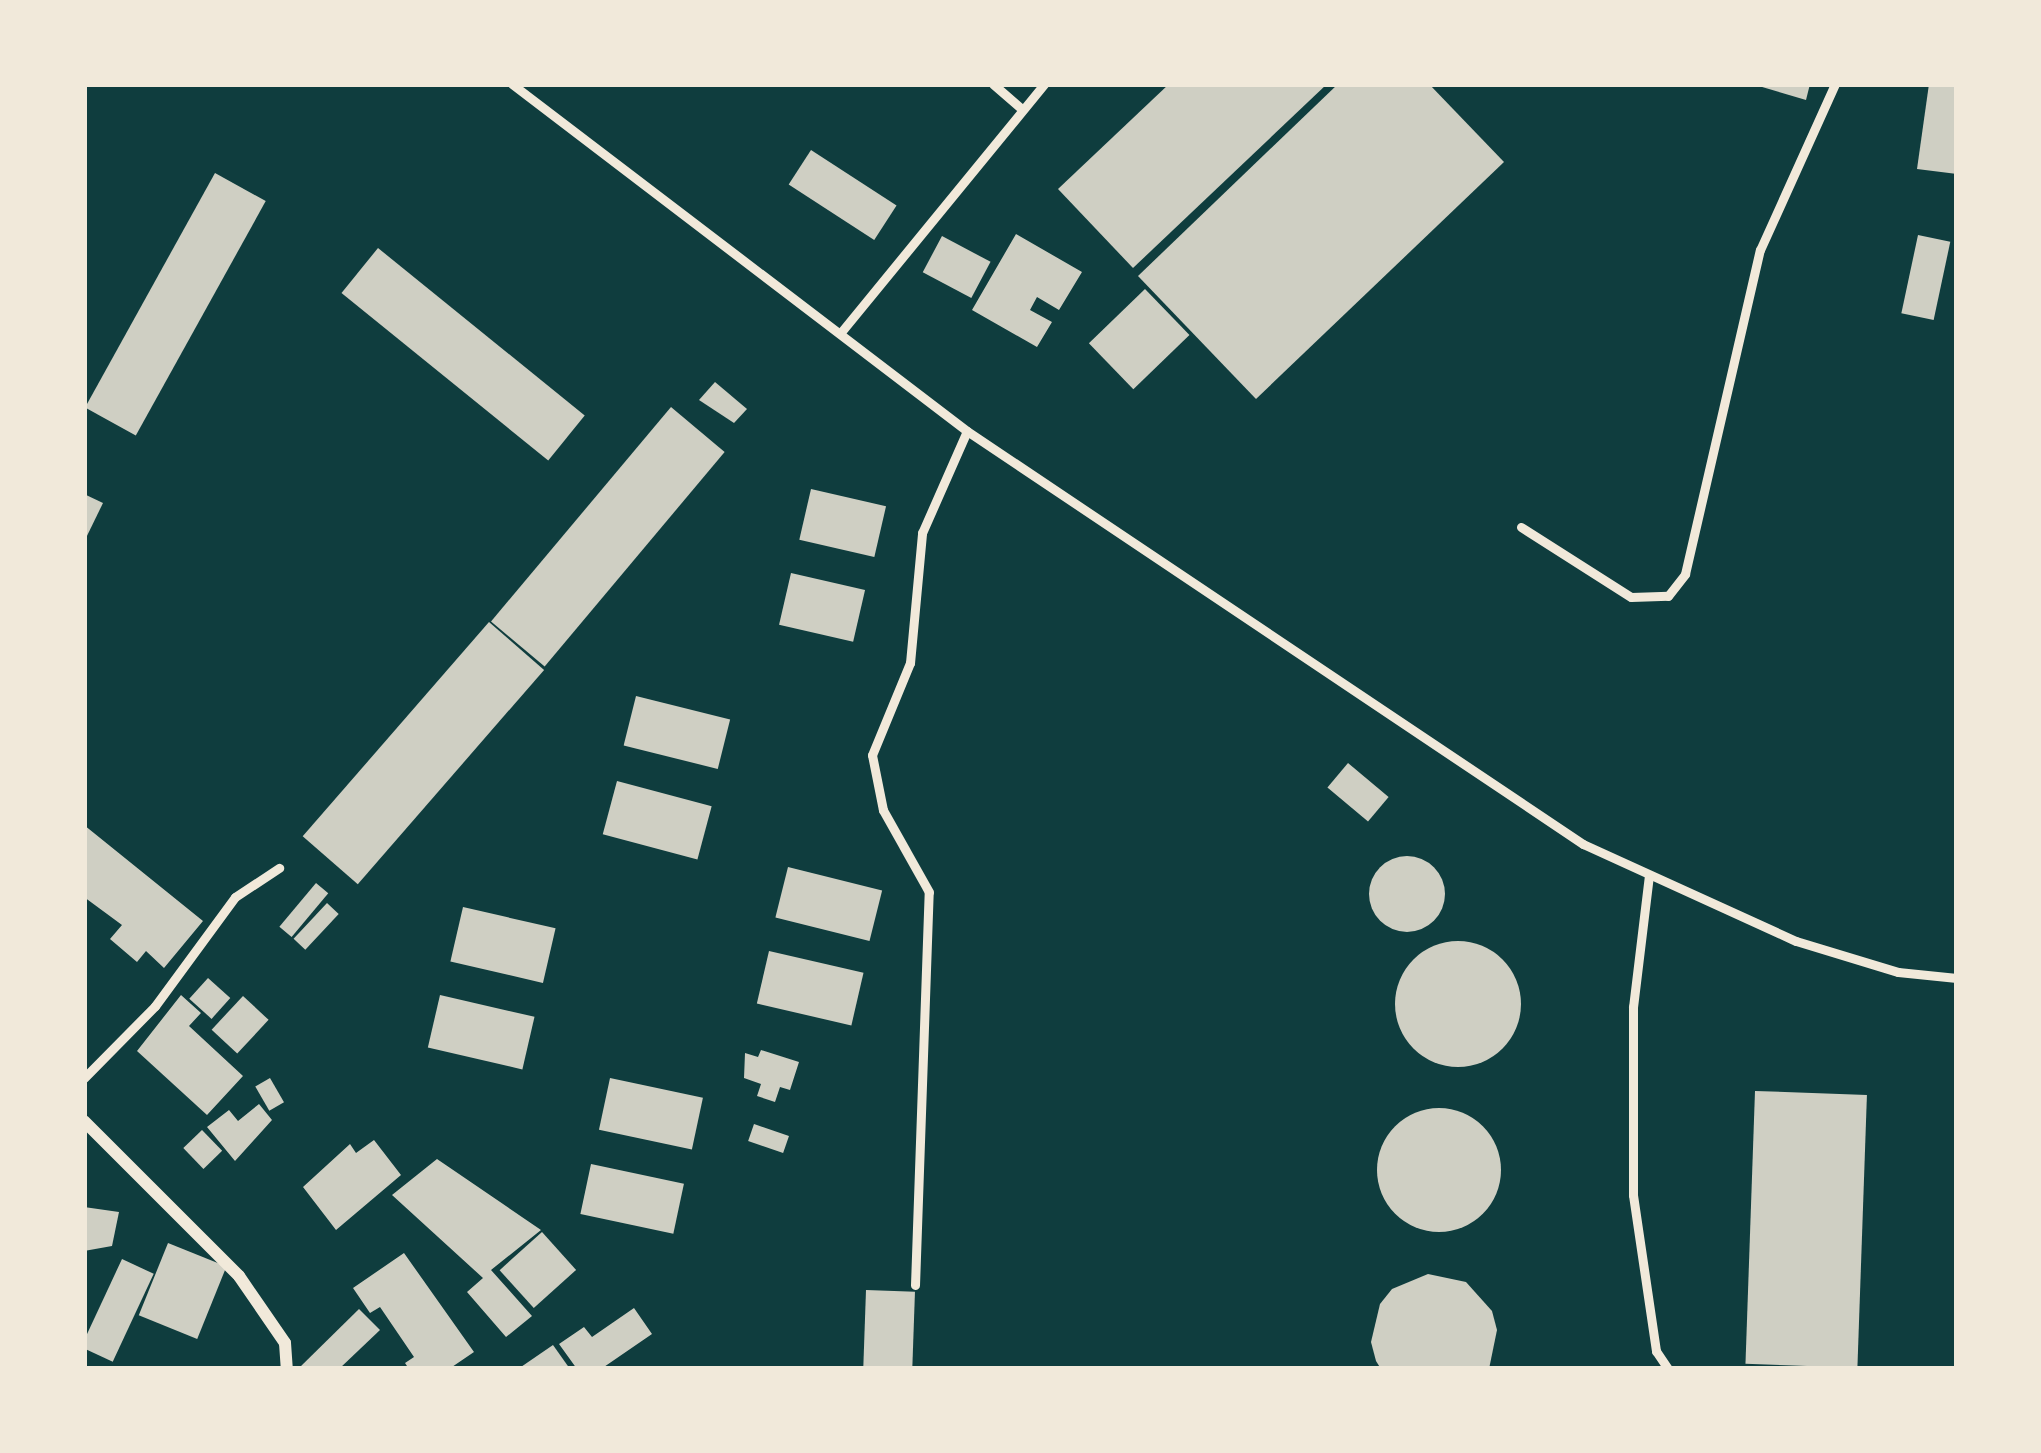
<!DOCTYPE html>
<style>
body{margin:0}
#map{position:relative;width:2041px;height:1453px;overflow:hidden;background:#0f3d3e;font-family:"IBM Plex Serif",serif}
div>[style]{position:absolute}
.building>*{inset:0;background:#cfcfc3;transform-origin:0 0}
.round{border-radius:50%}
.service>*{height:9px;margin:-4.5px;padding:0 4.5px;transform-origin:4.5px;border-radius:4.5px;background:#f1e9da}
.minor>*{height:12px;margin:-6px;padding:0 6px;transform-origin:6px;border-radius:6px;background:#f1e9da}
span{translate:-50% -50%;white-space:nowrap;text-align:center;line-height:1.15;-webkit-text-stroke:9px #f1e9da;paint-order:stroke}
.frame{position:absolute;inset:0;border:87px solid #f1e9da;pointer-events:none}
</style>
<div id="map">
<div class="building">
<div style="clip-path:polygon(1169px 84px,1327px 84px,1133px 268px,1058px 189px)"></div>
<div style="clip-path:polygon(1338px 84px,1429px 84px,1504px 162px,1256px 399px,1138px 276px)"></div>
<div style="clip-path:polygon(1752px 84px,1810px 84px,1806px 100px)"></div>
<div style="clip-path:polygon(1929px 84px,1957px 87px,1957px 174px,1917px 169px)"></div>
<div style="left:811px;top:150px;width:102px;height:41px;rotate:33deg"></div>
<div style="left:215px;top:173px;width:58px;height:268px;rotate:29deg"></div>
<div style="clip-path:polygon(1016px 234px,1082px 272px,1059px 310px,1037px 297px,1030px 310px,1052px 322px,1037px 347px,972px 310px)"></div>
<div style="left:1918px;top:235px;width:33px;height:80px;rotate:12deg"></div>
<div style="left:942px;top:236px;width:55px;height:41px;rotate:28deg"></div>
<div style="left:378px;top:248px;width:266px;height:58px;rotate:39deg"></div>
<div style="left:1145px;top:289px;width:64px;height:78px;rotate:46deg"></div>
<div style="clip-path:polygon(715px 382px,747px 409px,734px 423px,699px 400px)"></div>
<div style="left:671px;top:407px;width:70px;height:280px;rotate:40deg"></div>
<div style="left:811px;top:489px;width:77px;height:52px;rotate:13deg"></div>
<div style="clip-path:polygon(84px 494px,103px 503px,84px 542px)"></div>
<div style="left:791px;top:573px;width:76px;height:53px;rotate:13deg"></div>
<div style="left:489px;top:622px;width:73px;height:284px;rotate:41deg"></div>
<div style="left:636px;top:696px;width:97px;height:51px;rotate:14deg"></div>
<div style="left:1348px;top:763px;width:53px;height:32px;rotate:40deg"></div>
<div style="left:617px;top:781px;width:98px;height:55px;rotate:15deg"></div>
<div style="clip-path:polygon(84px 825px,203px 921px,164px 968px,146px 951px,137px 962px,110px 939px,122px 925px,84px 897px)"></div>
<div class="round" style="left:1369px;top:856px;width:76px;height:76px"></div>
<div style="left:788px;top:867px;width:97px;height:52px;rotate:14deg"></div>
<div style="left:316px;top:883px;width:16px;height:57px;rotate:40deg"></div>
<div style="left:327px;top:903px;width:16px;height:49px;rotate:43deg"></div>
<div style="left:463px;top:907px;width:95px;height:56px;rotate:13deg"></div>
<div class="round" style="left:1395px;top:941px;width:126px;height:126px"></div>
<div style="left:769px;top:951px;width:97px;height:54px;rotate:13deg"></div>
<div style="left:208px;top:978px;width:30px;height:28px;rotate:42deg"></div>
<div style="clip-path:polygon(181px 995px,201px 1013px,189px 1026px,243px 1076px,207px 1115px,137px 1051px)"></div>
<div style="left:440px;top:995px;width:97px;height:54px;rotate:13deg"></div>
<div style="left:243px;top:996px;width:35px;height:46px;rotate:43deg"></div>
<div style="clip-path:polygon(761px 1050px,799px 1062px,790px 1090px,780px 1087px,775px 1102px,757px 1096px,761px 1084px,744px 1078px,745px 1053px,758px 1057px)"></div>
<div style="left:270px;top:1078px;width:28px;height:17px;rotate:60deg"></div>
<div style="left:610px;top:1078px;width:95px;height:53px;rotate:12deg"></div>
<div style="left:1755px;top:1091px;width:112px;height:273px;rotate:2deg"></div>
<div style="clip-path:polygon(259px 1104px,272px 1120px,235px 1161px,207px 1127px,229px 1110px,238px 1121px)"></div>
<div class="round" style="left:1377px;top:1108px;width:124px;height:124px"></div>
<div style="left:754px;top:1124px;width:37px;height:18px;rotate:19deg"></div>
<div style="left:202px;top:1130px;width:29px;height:26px;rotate:46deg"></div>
<div style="clip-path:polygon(374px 1140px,401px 1175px,336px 1230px,303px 1187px,350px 1144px,356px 1153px)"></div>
<div style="clip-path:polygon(437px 1159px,541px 1230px,491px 1270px,532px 1316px,506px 1337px,467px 1292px,483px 1278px,392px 1195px)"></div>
<div style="left:591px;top:1164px;width:95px;height:51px;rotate:12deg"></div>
<div style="clip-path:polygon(84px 1207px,119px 1212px,112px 1246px,84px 1251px)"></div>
<div style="left:542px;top:1232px;width:51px;height:57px;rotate:48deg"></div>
<div style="left:168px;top:1243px;width:63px;height:78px;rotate:22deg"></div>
<div style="clip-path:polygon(404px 1253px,474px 1352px,449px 1369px,409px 1369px,405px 1363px,414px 1357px,380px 1307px,370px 1313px,353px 1288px)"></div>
<div style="left:122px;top:1259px;width:35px;height:97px;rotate:25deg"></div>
<div style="clip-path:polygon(1428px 1274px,1466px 1282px,1492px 1311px,1497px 1330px,1489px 1369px,1381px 1369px,1376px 1361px,1371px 1342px,1380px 1304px,1392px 1289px)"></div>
<div style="left:866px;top:1290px;width:49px;height:79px;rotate:2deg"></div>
<div style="clip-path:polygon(634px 1308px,652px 1334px,601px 1369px,577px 1369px,559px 1344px,584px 1327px,592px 1337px)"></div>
<div style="clip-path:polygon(359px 1309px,380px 1330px,339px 1369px,298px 1369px)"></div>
<div style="clip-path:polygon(553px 1345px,570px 1369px,518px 1369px)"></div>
</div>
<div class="service">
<div style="left:512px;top:84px;width:572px;rotate:37.33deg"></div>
<div style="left:967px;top:431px;width:742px;rotate:33.84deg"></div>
<div style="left:1583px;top:844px;width:234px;rotate:24.5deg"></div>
<div style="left:1796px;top:941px;width:107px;rotate:16.9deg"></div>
<div style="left:1898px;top:972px;width:59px;rotate:5.8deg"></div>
<div style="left:993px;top:84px;width:38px;rotate:41deg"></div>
<div style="left:842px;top:331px;width:319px;rotate:-50.7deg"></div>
<div style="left:1521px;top:527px;width:130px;rotate:32.5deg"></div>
<div style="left:1631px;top:597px;width:37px;rotate:-2deg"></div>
<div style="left:1668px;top:596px;width:28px;rotate:-52deg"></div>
<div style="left:1685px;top:574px;width:333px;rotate:-77deg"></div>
<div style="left:1760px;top:250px;width:182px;rotate:-65.7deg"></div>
<div style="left:1649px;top:875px;width:133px;rotate:96.9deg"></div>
<div style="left:1633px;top:1007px;width:188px;rotate:90deg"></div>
<div style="left:1633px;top:1195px;width:158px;rotate:81.6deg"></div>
<div style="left:1656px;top:1351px;width:22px;rotate:56deg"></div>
<div style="left:84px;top:1078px;width:101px;rotate:-45.4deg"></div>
<div style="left:155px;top:1006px;width:135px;rotate:-53.7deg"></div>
<div style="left:235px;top:897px;width:53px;rotate:-33.4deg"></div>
<div style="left:915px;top:1285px;width:393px;rotate:-88deg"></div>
<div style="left:929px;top:892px;width:94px;rotate:-119.3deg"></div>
<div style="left:883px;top:810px;width:56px;rotate:-101.3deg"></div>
<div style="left:872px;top:755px;width:100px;rotate:-67.6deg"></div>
<div style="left:910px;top:663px;width:131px;rotate:-84.7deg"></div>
<div style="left:922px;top:533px;width:111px;rotate:-66.2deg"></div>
</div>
<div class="minor">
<div style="left:84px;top:1121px;width:219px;rotate:45deg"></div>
<div style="left:239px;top:1276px;width:81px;rotate:55.5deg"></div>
<div style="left:285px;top:1343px;width:26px;rotate:86deg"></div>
</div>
<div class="frame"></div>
</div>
